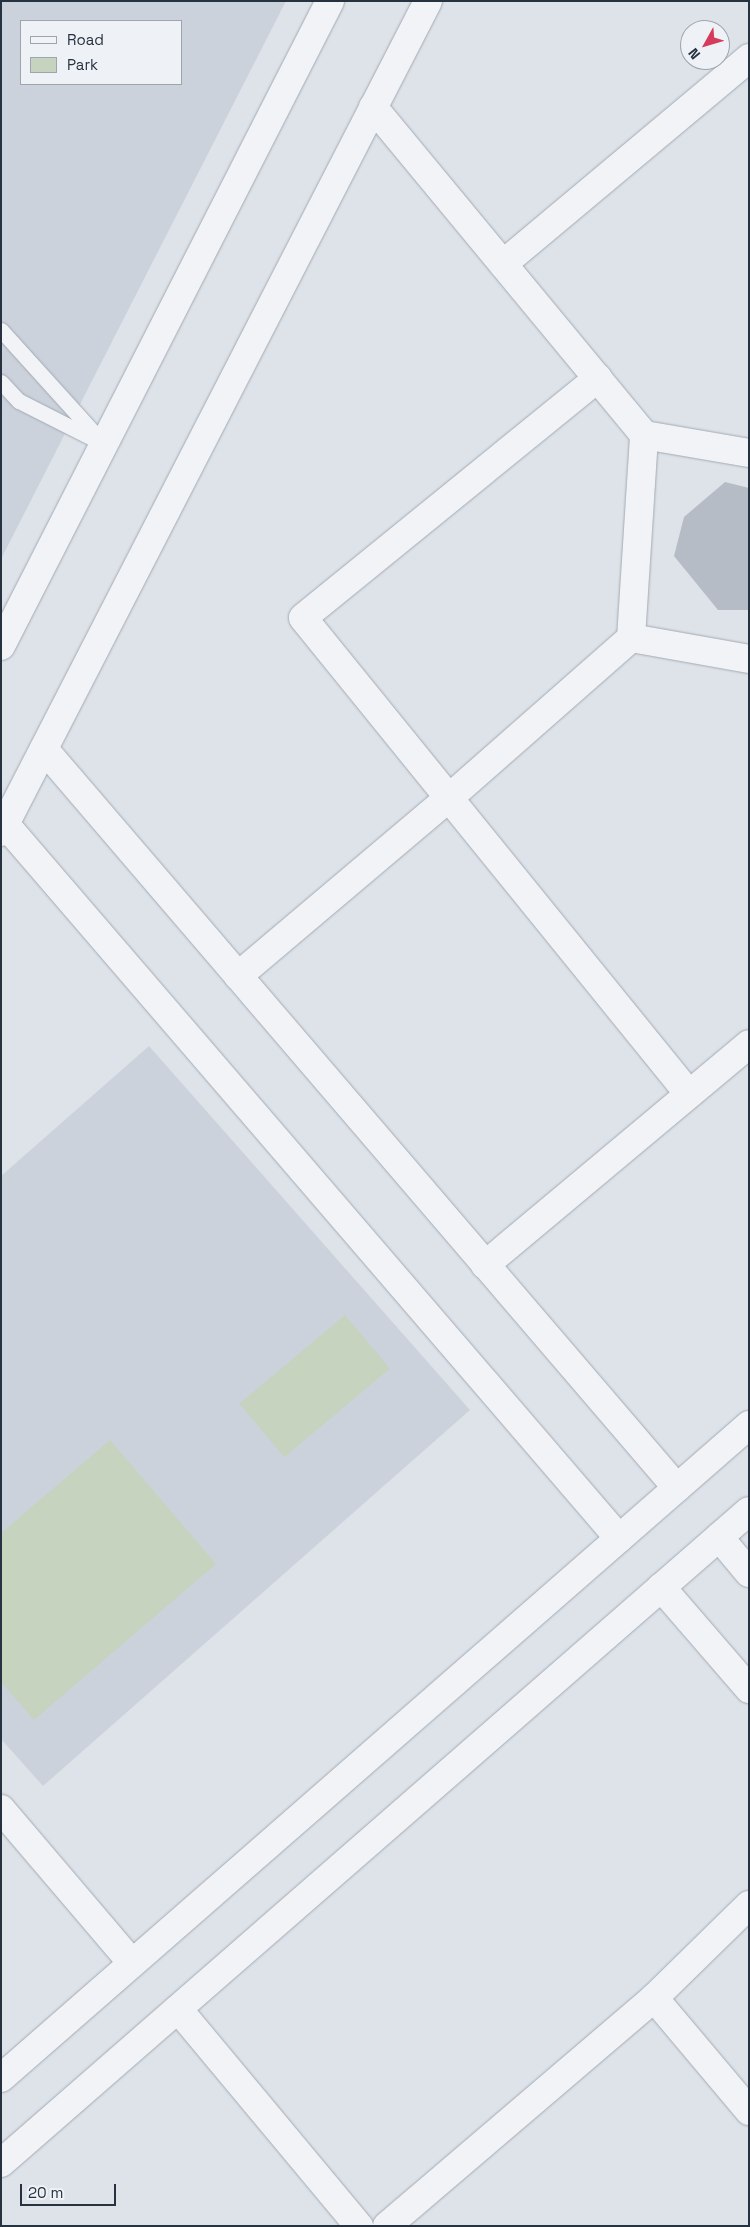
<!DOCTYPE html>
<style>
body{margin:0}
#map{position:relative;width:750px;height:2227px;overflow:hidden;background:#dee3e9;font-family:"Space Grotesk",sans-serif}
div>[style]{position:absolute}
.built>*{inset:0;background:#ccd2db}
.green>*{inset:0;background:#c5d3bf;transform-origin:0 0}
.building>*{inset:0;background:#b5bcc6}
.roads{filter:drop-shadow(0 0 1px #a3aab3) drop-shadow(0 0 1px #a3aab3)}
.service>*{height:15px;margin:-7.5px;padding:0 7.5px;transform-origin:7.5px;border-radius:7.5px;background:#f1f3f7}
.minor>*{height:28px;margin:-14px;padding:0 14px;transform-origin:14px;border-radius:14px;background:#f1f3f7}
.tertiary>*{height:28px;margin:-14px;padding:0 14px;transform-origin:14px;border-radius:14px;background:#f1f3f7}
span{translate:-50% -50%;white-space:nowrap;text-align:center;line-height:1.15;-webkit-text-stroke:4px #eef2f6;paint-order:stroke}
.frame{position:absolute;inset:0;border:2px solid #273240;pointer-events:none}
.legend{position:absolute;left:20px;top:20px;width:162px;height:65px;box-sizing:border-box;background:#eef2f6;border:1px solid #9ea5ad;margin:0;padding:6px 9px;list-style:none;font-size:15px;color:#273240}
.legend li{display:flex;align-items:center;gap:10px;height:25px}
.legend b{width:25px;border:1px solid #9ea5ad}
.north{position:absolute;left:680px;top:20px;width:50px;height:50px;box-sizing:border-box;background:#eef2f6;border:1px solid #9ea5ad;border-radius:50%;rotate:231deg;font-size:14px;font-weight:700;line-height:20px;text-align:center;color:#273240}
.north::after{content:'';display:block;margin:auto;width:18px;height:22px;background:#d53c5c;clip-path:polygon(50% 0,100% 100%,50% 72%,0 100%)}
.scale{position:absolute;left:20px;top:2184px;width:96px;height:22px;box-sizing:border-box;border:2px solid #273240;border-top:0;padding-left:6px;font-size:15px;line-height:18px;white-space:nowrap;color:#273240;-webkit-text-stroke:4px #eef2f6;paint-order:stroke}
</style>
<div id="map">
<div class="built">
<div style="clip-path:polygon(evenodd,1px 1px,286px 1px,1px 559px,1px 1px,21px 21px,181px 21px,181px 84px,21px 84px,21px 21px)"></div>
<div style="clip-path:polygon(149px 1046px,470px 1410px,43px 1786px,1px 1739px,1px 1176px)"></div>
</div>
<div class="green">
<div style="left:345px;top:1315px;width:70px;height:138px;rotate:50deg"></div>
<div style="clip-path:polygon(110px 1440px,216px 1564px,34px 1720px,1px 1682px,1px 1533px)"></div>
</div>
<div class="building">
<div style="clip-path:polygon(725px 482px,749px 488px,749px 610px,718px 610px,674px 556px,684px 517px)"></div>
</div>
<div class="roads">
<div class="service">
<div style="left:1px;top:330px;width:154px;rotate:47.9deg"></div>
<div style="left:1px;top:382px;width:26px;rotate:47deg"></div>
<div style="left:19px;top:401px;width:86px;rotate:26.9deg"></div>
</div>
<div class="minor">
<div style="left:373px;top:107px;width:425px;rotate:50.4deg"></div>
<div style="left:503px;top:264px;width:321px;rotate:-39.9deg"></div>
<div style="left:598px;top:378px;width:380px;rotate:140.9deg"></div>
<div style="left:303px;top:618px;width:613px;rotate:50.96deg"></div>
<div style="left:631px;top:638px;width:120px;rotate:10.1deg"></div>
<div style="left:44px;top:749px;width:973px;rotate:49.42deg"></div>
<div style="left:5px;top:824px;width:942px;rotate:49.31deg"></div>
<div style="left:238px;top:976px;width:276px;rotate:-40.2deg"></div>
<div style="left:449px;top:798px;width:242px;rotate:-41.3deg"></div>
<div style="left:631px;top:638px;width:203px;rotate:-86.3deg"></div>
<div style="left:644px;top:435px;width:107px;rotate:9.7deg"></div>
<div style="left:485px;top:1265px;width:344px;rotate:-39.9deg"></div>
<div style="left:719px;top:1537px;width:47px;rotate:50.2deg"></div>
<div style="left:661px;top:1587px;width:135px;rotate:49.2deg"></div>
<div style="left:1px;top:1809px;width:202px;rotate:49.6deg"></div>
<div style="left:654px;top:1998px;width:148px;rotate:49.9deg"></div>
<div style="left:178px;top:2009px;width:283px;rotate:50.2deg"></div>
<div style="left:387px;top:2226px;width:351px;rotate:-40.5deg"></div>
<div style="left:654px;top:1998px;width:133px;rotate:-44.4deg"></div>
</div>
<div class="tertiary">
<div style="left:1px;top:646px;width:724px;rotate:-62.97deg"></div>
<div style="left:1px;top:832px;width:934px;rotate:-62.8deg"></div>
<div style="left:1px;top:2078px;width:993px;rotate:-41.12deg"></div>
<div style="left:1px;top:2163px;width:992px;rotate:-41.08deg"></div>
</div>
</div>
<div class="frame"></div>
<ul class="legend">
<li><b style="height:6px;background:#f1f3f7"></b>Road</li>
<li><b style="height:14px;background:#c5d3bf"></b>Park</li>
</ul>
<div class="north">N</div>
<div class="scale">20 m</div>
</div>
